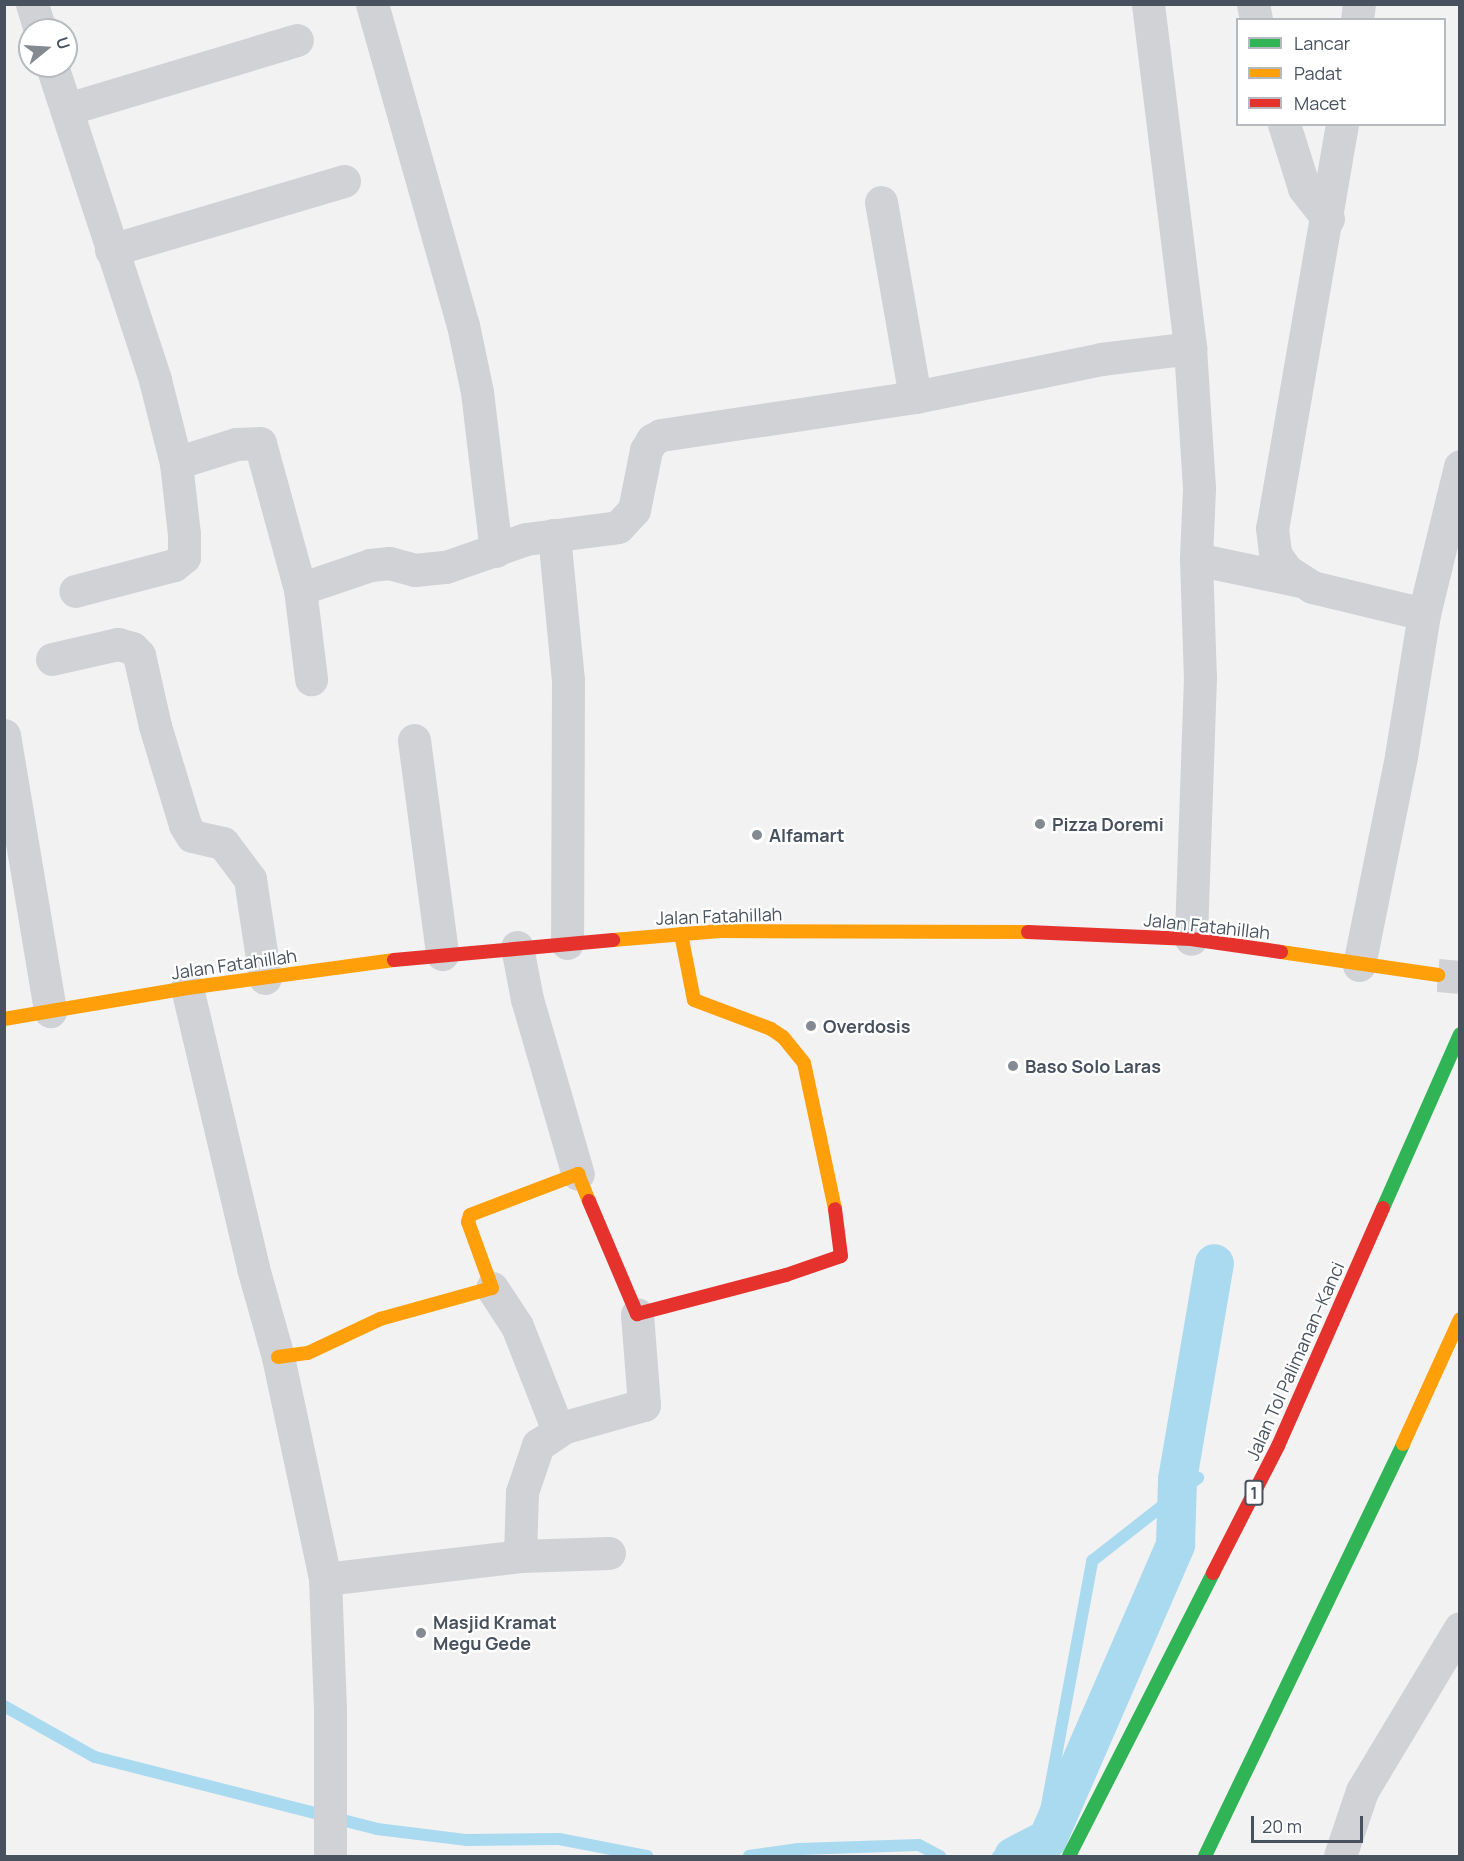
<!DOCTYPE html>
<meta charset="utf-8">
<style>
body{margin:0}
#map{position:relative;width:1464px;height:1861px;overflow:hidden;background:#f2f2f2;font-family:Manrope,sans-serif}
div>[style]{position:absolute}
.stream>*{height:12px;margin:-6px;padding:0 6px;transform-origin:6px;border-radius:6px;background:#aadaf0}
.canal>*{height:39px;margin:-19.5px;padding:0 19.5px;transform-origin:19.5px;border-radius:19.5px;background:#aadaf0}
.secondary-tunnel>*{height:33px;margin-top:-16.5px;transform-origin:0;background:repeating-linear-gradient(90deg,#d0d2d5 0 33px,transparent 0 49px)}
.street>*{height:33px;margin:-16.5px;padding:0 16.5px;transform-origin:16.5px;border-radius:16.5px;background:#d0d2d5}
.fast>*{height:14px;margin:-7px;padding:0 7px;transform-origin:7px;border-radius:7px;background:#30b455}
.slow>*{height:14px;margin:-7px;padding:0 7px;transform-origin:7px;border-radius:7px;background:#ff9f0a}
.jam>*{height:14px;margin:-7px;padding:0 7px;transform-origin:7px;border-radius:7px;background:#e5322d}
.dots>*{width:16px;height:16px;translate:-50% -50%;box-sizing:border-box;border:3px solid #fff;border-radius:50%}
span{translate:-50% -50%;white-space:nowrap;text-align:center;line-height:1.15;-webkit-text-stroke:4.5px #fff;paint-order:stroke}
.shield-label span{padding:2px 4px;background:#fff;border:2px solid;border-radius:4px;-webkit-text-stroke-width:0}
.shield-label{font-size:16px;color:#48525f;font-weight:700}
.poi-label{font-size:18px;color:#48525f;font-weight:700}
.left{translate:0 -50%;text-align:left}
.street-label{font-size:18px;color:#48525f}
.frame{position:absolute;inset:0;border:6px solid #48525f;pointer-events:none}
.legend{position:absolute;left:1236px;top:18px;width:210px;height:108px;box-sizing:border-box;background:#fff;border:2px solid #b6babf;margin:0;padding:8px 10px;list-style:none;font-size:18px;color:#48525f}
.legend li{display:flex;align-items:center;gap:12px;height:30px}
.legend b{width:30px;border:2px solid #b6babf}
.north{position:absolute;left:18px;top:18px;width:60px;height:60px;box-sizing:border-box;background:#fff;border:2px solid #b6babf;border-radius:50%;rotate:72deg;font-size:16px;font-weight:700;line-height:24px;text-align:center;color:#48525f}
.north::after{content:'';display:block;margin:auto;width:21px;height:27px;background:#848a92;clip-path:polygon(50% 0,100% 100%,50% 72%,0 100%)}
.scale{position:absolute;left:1251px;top:1816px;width:112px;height:27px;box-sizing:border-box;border:3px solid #48525f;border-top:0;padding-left:8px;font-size:18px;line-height:21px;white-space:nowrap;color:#48525f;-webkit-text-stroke:4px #fff;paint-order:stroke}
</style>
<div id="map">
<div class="stream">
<div style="left:4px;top:1706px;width:104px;rotate:29.3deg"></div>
<div style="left:95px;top:1757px;width:291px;rotate:14.3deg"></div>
<div style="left:377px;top:1829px;width:91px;rotate:7deg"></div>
<div style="left:467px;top:1840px;width:92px;rotate:-0.6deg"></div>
<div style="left:559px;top:1839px;width:90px;rotate:10.9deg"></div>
<div style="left:749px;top:1856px;width:50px;rotate:-8deg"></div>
<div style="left:799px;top:1849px;width:120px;rotate:-1.9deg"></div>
<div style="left:919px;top:1845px;width:24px;rotate:28deg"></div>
<div style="left:998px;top:1856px;width:50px;rotate:-28.6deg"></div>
<div style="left:1042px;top:1832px;width:276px;rotate:-79.5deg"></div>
<div style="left:1092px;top:1561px;width:135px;rotate:-38.1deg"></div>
</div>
<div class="canal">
<div style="left:1013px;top:1856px;width:38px;rotate:-27deg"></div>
<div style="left:1047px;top:1839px;width:322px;rotate:-66.5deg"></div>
<div style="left:1175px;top:1544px;width:65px;rotate:-88.2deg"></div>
<div style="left:1177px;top:1479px;width:219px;rotate:-80.3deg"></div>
</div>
<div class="secondary-tunnel">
<div style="left:1438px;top:975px;width:22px;rotate:5deg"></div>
</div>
<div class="street">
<div style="left:32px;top:4px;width:27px;rotate:73deg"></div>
<div style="left:372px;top:4px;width:334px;rotate:74.2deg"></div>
<div style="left:463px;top:325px;width:68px;rotate:78.2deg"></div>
<div style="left:477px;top:392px;width:160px;rotate:83.2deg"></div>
<div style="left:1148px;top:4px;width:347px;rotate:83deg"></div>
<div style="left:1190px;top:348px;width:141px;rotate:86.3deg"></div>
<div style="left:1199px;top:489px;width:70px;rotate:92.5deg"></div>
<div style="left:1196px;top:559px;width:118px;rotate:88.1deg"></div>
<div style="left:1200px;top:677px;width:262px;rotate:92deg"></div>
<div style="left:1253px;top:4px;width:16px;rotate:79deg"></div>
<div style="left:1357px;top:20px;width:16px;rotate:-83deg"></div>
<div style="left:52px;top:66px;width:330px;rotate:71.8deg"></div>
<div style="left:155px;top:380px;width:86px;rotate:75.8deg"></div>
<div style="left:176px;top:463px;width:71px;rotate:83.6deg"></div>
<div style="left:184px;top:534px;width:23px;rotate:90deg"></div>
<div style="left:184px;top:557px;width:13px;rotate:141deg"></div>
<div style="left:174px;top:565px;width:102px;rotate:165.3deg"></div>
<div style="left:67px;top:109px;width:240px;rotate:-16.7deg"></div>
<div style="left:1284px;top:124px;width:67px;rotate:72.6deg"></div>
<div style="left:1304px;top:188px;width:39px;rotate:52deg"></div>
<div style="left:1342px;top:124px;width:410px;rotate:99.8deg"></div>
<div style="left:1272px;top:528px;width:26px;rotate:83deg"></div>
<div style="left:1275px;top:554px;width:19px;rotate:55deg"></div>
<div style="left:1286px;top:570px;width:31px;rotate:33deg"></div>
<div style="left:1312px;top:587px;width:115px;rotate:13.6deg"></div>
<div style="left:881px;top:202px;width:198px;rotate:80.1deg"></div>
<div style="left:111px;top:250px;width:243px;rotate:-16.5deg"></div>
<div style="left:176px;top:463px;width:63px;rotate:-17.6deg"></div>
<div style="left:236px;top:444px;width:24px;rotate:-2deg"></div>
<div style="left:260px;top:443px;width:151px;rotate:74.7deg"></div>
<div style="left:300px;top:589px;width:91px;rotate:83deg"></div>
<div style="left:554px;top:535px;width:146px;rotate:84.5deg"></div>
<div style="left:568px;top:680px;width:263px;rotate:90.2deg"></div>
<div style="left:1196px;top:559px;width:106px;rotate:11.9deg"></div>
<div style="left:300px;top:589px;width:74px;rotate:-18.9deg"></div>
<div style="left:370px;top:565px;width:19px;rotate:-6deg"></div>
<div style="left:389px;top:563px;width:27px;rotate:15deg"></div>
<div style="left:415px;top:570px;width:31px;rotate:-6deg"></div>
<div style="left:446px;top:567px;width:85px;rotate:-19.3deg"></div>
<div style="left:526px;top:539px;width:93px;rotate:-7.4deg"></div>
<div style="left:618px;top:527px;width:23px;rotate:-47deg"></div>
<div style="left:634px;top:510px;width:61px;rotate:-78.7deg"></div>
<div style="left:646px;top:450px;width:12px;rotate:-59deg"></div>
<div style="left:652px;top:440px;width:10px;rotate:-29deg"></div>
<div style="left:661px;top:435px;width:257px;rotate:-8.5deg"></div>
<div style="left:915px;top:397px;width:190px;rotate:-11.5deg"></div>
<div style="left:1101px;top:359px;width:90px;rotate:-7deg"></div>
<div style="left:52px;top:659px;width:68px;rotate:-12.8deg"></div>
<div style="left:118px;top:644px;width:15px;rotate:16deg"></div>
<div style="left:132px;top:648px;width:10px;rotate:45deg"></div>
<div style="left:139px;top:655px;width:73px;rotate:77.3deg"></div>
<div style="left:155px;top:726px;width:103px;rotate:73.1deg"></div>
<div style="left:185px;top:825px;width:13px;rotate:58deg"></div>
<div style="left:192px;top:836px;width:32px;rotate:13deg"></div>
<div style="left:223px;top:843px;width:45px;rotate:53.1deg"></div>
<div style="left:250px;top:879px;width:100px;rotate:81.4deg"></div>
<div style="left:4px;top:735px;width:280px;rotate:80.5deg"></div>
<div style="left:414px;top:740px;width:216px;rotate:82.5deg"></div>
<div style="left:517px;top:947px;width:53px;rotate:79.1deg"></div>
<div style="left:527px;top:999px;width:182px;rotate:73.8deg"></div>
<div style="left:1359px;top:965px;width:213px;rotate:-78.6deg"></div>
<div style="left:1401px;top:756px;width:144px;rotate:-80.8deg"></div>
<div style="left:1424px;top:614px;width:152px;rotate:-76.3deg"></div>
<div style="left:187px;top:988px;width:288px;rotate:76.7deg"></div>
<div style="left:253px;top:1268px;width:92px;rotate:74.3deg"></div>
<div style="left:278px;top:1357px;width:227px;rotate:78deg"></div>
<div style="left:325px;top:1579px;width:131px;rotate:87.8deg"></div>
<div style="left:330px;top:1710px;width:146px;rotate:90deg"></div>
<div style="left:492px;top:1288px;width:45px;rotate:56.7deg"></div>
<div style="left:517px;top:1326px;width:112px;rotate:68.5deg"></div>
<div style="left:520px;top:1556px;width:89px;rotate:-1.9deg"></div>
<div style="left:325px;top:1579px;width:196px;rotate:-6.7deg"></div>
<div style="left:520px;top:1556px;width:64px;rotate:-88.2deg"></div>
<div style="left:522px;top:1492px;width:50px;rotate:-71.2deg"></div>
<div style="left:538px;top:1445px;width:32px;rotate:-34deg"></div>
<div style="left:565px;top:1427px;width:82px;rotate:-15.6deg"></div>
<div style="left:644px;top:1405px;width:91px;rotate:-94.4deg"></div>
<div style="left:1340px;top:1856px;width:69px;rotate:-71.3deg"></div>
<div style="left:1362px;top:1791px;width:190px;rotate:-59deg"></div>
</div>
<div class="fast">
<div style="left:1383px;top:1208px;width:190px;rotate:-66.1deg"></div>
<div style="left:1069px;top:1856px;width:318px;rotate:-63deg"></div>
<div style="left:1205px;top:1856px;width:457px;rotate:-64.3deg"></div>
</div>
<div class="slow">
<div style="left:681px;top:934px;width:67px;rotate:78.9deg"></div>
<div style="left:694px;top:1000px;width:82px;rotate:20.6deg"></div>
<div style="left:771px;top:1029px;width:14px;rotate:34deg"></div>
<div style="left:783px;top:1037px;width:33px;rotate:51deg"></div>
<div style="left:804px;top:1063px;width:149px;rotate:78deg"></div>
<div style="left:613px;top:940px;width:107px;rotate:-4.8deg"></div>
<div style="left:720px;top:931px;width:308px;rotate:0.2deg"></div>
<div style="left:1281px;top:952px;width:159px;rotate:8.3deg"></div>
<div style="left:4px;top:1019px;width:186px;rotate:-9.6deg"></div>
<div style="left:187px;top:988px;width:209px;rotate:-7.7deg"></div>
<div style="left:278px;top:1357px;width:30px;rotate:-8deg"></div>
<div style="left:308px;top:1353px;width:80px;rotate:-25.3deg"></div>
<div style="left:380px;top:1319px;width:116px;rotate:-15.5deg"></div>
<div style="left:492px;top:1288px;width:70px;rotate:-110deg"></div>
<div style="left:468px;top:1222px;width:7px;rotate:-74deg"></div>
<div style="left:470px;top:1215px;width:116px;rotate:-20.8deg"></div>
<div style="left:578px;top:1174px;width:29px;rotate:68deg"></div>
<div style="left:1403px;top:1444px;width:137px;rotate:-65.5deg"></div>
</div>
<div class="jam">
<div style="left:1028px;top:932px;width:163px;rotate:2.5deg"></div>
<div style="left:1191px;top:939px;width:91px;rotate:8.2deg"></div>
<div style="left:394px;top:960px;width:220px;rotate:-5.2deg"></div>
<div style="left:589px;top:1201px;width:123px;rotate:67deg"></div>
<div style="left:637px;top:1314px;width:154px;rotate:-14.7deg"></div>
<div style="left:786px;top:1275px;width:58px;rotate:-19.1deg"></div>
<div style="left:841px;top:1256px;width:47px;rotate:-97.3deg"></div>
<div style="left:1213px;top:1573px;width:143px;rotate:-62.9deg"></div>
<div style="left:1278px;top:1446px;width:260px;rotate:-66.2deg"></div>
</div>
<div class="dots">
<div style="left:1040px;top:824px;background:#848a92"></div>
<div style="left:757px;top:835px;background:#848a92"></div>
<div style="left:811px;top:1026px;background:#848a92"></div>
<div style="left:1013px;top:1066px;background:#848a92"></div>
<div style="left:421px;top:1633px;background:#848a92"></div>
</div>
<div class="shield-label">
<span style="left:1254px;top:1493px">1</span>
</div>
<div class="poi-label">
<span class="left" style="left:1052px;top:824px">Pizza Doremi</span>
<span class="left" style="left:769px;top:835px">Alfamart</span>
<span class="left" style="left:823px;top:1026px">Overdosis</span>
<span class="left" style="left:1025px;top:1066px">Baso Solo Laras</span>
<span class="left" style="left:433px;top:1633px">Masjid Kramat<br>Megu Gede</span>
</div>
<div class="street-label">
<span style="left:719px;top:916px;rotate:-2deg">Jalan Fatahillah</span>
<span style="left:1207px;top:926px;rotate:6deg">Jalan Fatahillah</span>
<span style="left:234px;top:964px;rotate:-8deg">Jalan Fatahillah</span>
<span style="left:1295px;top:1361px;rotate:-66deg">Jalan Tol Palimanan–Kanci</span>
</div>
<div class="frame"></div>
<ul class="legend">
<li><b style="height:8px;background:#30b455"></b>Lancar</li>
<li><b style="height:8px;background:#ff9f0a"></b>Padat</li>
<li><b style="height:8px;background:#e5322d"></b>Macet</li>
</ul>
<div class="north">U</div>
<div class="scale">20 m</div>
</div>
